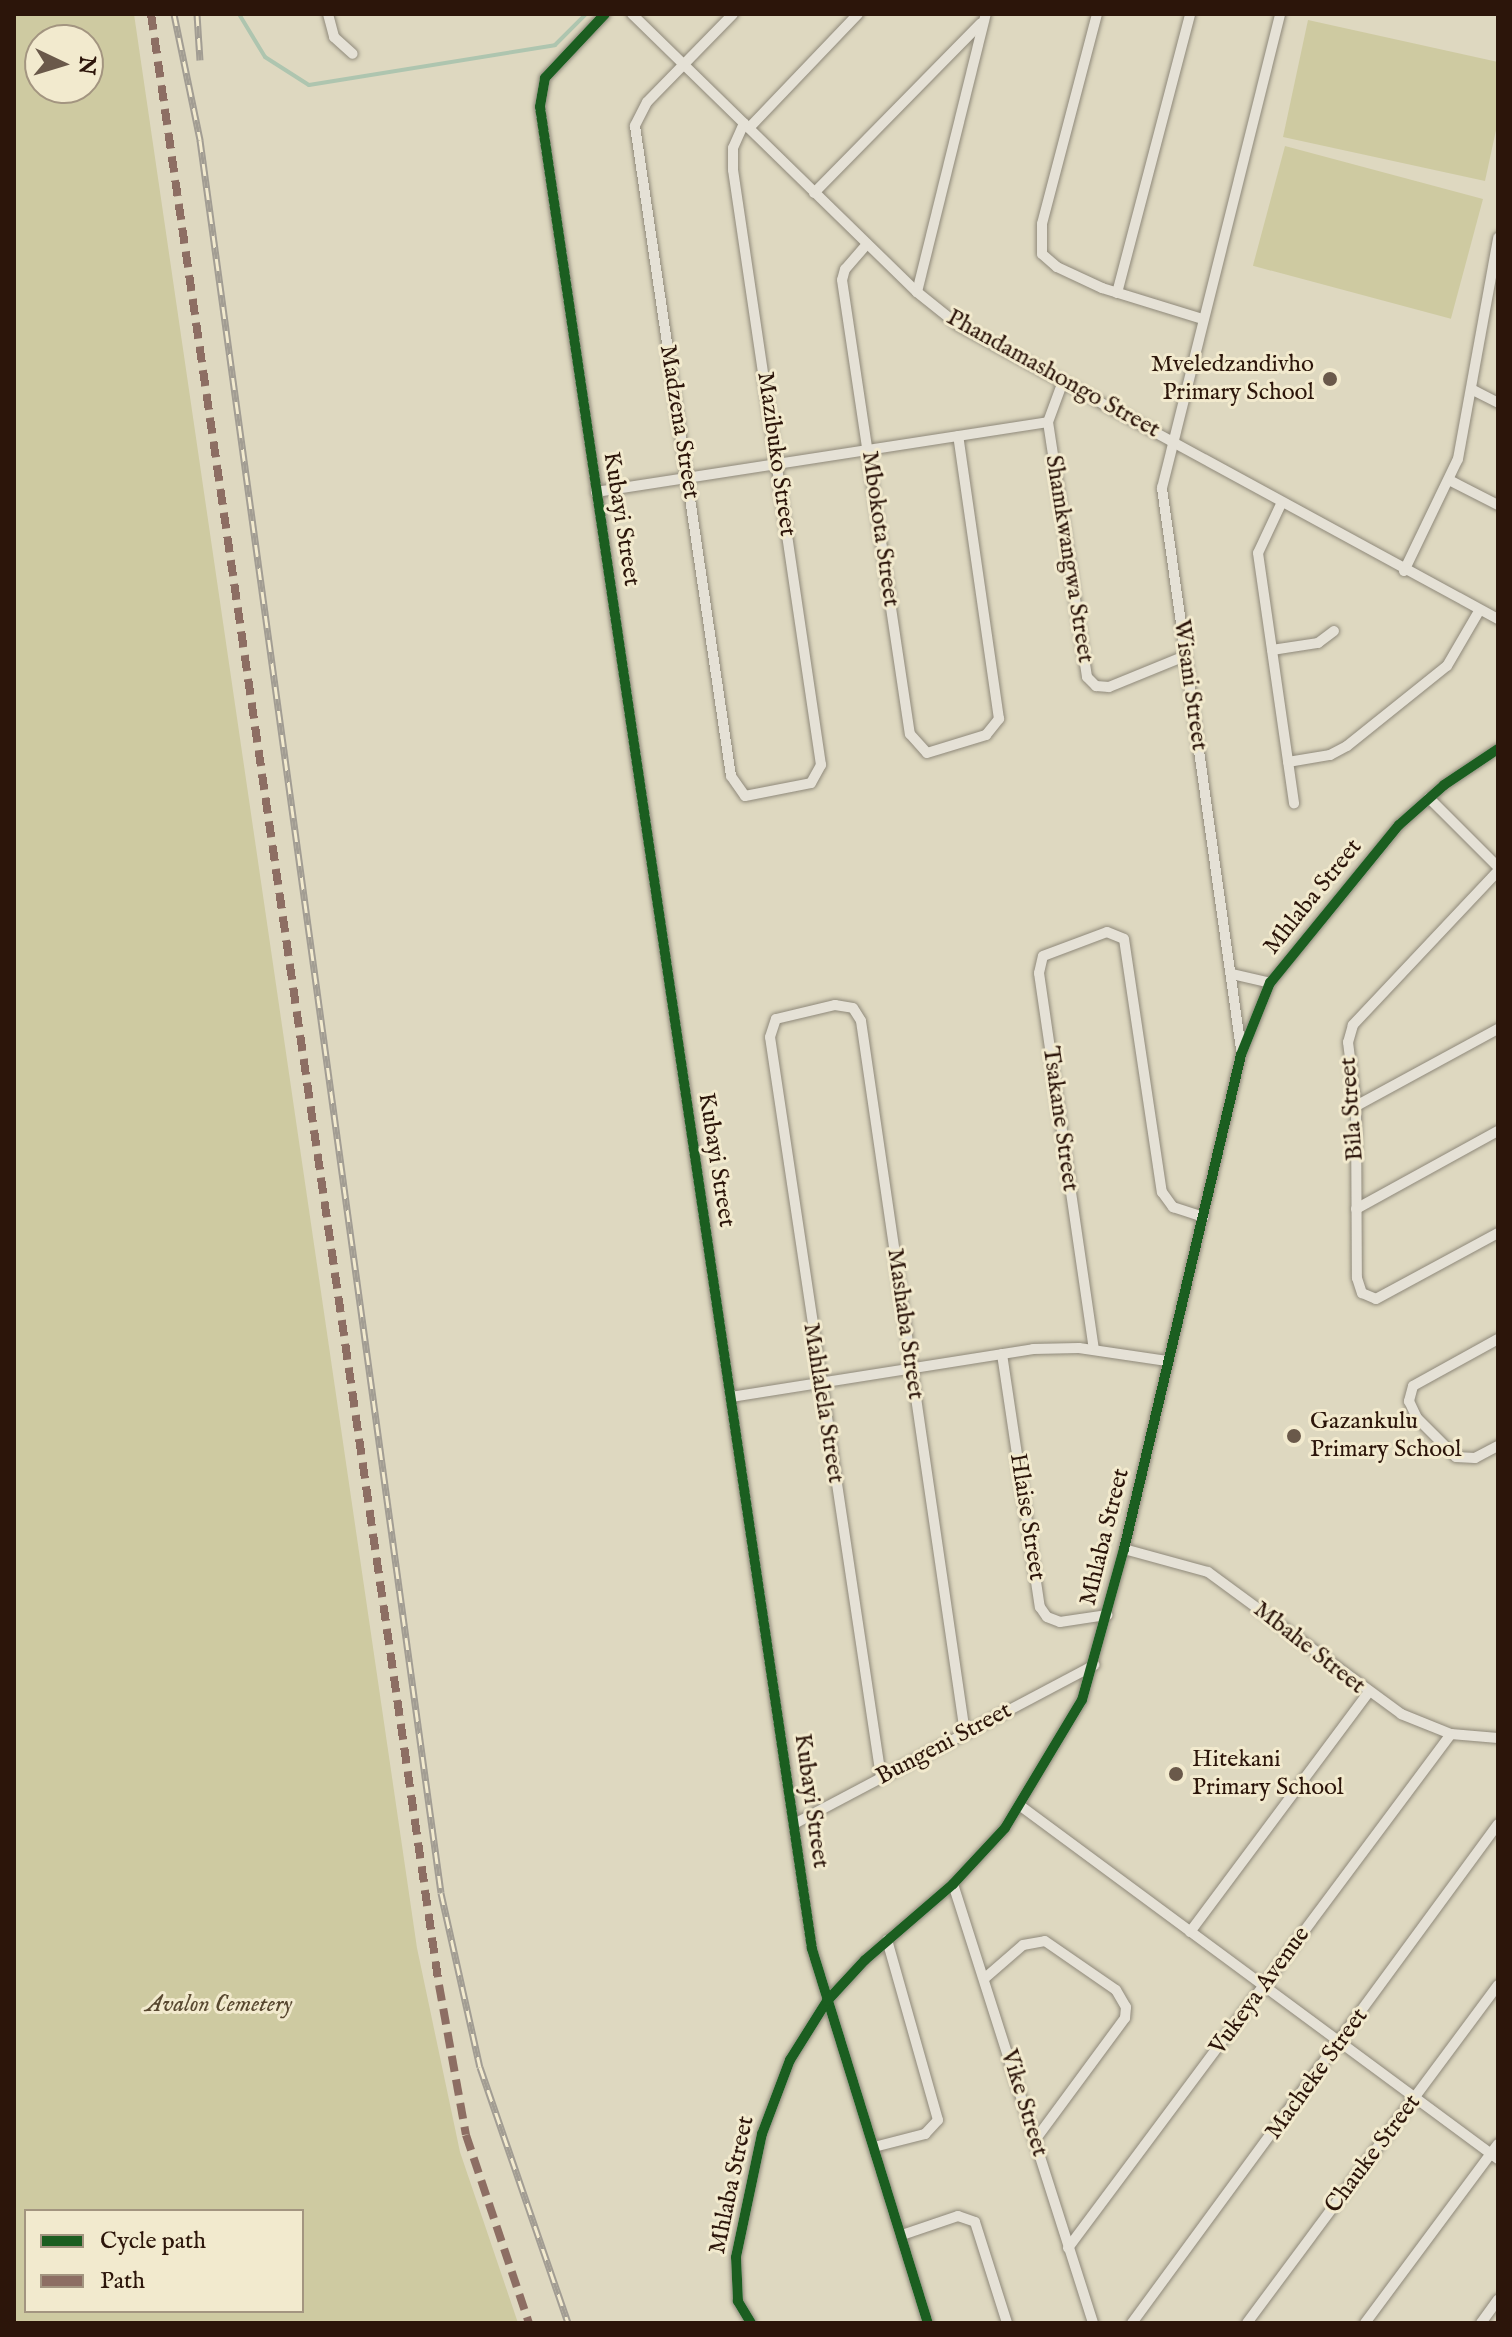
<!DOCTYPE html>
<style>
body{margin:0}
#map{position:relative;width:1512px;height:2337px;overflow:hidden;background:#ded8c0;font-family:"IM FELL English",serif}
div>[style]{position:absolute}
.green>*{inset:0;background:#cecaa1;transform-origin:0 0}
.stream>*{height:4px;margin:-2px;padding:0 2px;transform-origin:2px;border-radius:2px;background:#aec5af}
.roads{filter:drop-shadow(0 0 2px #8f897a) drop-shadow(0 0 2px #8f897a)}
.minor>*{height:10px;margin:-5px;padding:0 5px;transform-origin:5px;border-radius:5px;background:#e5e1d6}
.rail>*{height:7px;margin-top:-3.5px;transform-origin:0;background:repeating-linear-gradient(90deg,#f2eace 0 12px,#a29d93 0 24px);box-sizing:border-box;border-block:2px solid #a29d93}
.quiet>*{height:8px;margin-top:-4px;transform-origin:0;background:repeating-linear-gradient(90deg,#8d6e63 0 16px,transparent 0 24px)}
.cycleway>*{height:10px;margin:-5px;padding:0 5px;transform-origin:5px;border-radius:5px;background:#1b5e20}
.dots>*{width:22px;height:22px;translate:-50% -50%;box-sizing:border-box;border:4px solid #f2eace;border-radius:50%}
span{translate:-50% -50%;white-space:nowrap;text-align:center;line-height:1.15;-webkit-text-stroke:6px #f2eace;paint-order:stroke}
.poi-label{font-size:24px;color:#2c150a}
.right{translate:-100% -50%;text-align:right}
.left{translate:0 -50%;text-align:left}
.street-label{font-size:24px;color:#2c150a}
.park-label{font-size:24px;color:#584830;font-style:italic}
.frame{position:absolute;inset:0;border:16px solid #2c150a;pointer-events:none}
.legend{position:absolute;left:24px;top:2209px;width:280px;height:104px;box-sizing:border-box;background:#f2eace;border:2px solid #a39580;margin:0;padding:10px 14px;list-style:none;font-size:24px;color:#2c150a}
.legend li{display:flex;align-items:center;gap:16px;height:40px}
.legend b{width:40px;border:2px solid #a39580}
.north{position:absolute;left:24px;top:24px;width:80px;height:80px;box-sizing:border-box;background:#f2eace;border:2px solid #a39580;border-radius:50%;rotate:94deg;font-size:22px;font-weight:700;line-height:32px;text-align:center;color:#2c150a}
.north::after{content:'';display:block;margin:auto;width:28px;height:36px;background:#6a594a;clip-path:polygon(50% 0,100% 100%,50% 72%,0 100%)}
</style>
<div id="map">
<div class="green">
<div style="clip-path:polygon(evenodd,14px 14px,134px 14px,417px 1948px,460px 2152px,518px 2323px,14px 2323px,14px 14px,40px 40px,88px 40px,88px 88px,40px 88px,40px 40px,14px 14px,26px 2211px,302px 2211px,302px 2311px,26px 2311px,26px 2211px)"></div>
<div style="clip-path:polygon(1308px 20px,1498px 62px,1498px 121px,1485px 181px,1283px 137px)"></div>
<div style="left:1285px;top:146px;width:205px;height:124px;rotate:15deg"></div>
</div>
<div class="stream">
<div style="left:239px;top:14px;width:50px;rotate:58.8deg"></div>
<div style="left:265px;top:57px;width:52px;rotate:32.5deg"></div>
<div style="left:309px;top:85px;width:249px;rotate:-9.2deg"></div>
<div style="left:555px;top:45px;width:44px;rotate:-45deg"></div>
</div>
<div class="roads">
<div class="minor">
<div style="left:328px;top:14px;width:24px;rotate:75deg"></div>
<div style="left:334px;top:37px;width:25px;rotate:42deg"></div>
<div style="left:605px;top:14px;width:88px;rotate:133.2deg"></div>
<div style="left:545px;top:78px;width:29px;rotate:100deg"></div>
<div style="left:540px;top:107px;width:1862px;rotate:81.6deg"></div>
<div style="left:812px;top:1949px;width:392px;rotate:72.8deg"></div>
<div style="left:632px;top:14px;width:398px;rotate:44.3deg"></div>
<div style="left:917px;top:292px;width:53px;rotate:38.8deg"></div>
<div style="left:958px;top:325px;width:615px;rotate:28.57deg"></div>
<div style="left:733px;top:14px;width:123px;rotate:134.3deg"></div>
<div style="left:647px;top:102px;width:27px;rotate:117deg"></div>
<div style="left:635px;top:126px;width:657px;rotate:81.6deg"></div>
<div style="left:731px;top:776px;width:24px;rotate:55deg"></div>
<div style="left:745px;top:796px;width:67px;rotate:-11.1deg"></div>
<div style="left:811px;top:783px;width:21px;rotate:-61deg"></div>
<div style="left:821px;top:765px;width:601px;rotate:-98.41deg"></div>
<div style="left:733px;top:170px;width:22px;rotate:-90deg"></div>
<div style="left:733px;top:148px;width:27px;rotate:-66deg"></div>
<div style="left:1097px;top:14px;width:217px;rotate:104.7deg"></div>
<div style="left:1042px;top:224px;width:30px;rotate:90deg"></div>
<div style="left:1042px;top:254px;width:20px;rotate:41deg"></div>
<div style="left:1057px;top:267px;width:50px;rotate:25deg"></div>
<div style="left:1102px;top:288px;width:106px;rotate:17.1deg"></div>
<div style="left:749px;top:128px;width:158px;rotate:-46.3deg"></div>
<div style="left:814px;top:193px;width:238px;rotate:-45.5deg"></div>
<div style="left:867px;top:244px;width:33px;rotate:131deg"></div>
<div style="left:845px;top:269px;width:11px;rotate:105deg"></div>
<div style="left:842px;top:280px;width:459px;rotate:81.5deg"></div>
<div style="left:910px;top:734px;width:25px;rotate:48deg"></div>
<div style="left:927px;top:753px;width:62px;rotate:-17deg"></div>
<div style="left:986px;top:735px;width:21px;rotate:-51deg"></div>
<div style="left:999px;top:719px;width:286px;rotate:-98.2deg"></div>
<div style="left:917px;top:292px;width:286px;rotate:-76.1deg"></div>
<div style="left:1117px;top:293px;width:288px;rotate:-75.3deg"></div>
<div style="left:1062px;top:384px;width:40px;rotate:110.2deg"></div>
<div style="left:1048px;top:422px;width:258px;rotate:81.3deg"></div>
<div style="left:1087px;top:677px;width:13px;rotate:45deg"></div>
<div style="left:1096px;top:686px;width:13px;rotate:4deg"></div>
<div style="left:1109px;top:687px;width:82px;rotate:-22.2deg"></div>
<div style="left:1471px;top:389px;width:30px;rotate:27deg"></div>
<div style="left:1451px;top:481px;width:53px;rotate:27.1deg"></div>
<div style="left:596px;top:492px;width:457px;rotate:-8.8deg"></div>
<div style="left:1281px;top:504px;width:54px;rotate:115.1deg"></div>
<div style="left:1258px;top:553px;width:253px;rotate:81.8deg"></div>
<div style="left:1404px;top:571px;width:124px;rotate:-64.3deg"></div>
<div style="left:1458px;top:459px;width:225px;rotate:-79.7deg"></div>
<div style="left:1272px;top:650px;width:47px;rotate:-8.7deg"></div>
<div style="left:1318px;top:643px;width:20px;rotate:-37deg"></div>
<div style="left:1288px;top:762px;width:43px;rotate:-9.5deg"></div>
<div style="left:1330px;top:755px;width:19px;rotate:-28deg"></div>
<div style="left:1347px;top:746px;width:128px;rotate:-38.7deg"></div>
<div style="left:1447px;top:666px;width:64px;rotate:-59.8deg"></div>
<div style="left:1429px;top:798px;width:98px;rotate:45deg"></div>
<div style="left:1498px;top:871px;width:212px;rotate:133.3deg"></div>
<div style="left:1353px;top:1025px;width:18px;rotate:106deg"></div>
<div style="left:1348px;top:1042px;width:64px;rotate:82.9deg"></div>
<div style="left:1356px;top:1106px;width:172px;rotate:89.7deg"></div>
<div style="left:1357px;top:1278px;width:16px;rotate:72deg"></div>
<div style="left:1362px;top:1293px;width:15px;rotate:23deg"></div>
<div style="left:1376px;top:1299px;width:139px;rotate:-28.4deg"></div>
<div style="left:1232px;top:974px;width:39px;rotate:13deg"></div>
<div style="left:1241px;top:1049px;width:567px;rotate:-98.02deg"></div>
<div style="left:1162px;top:488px;width:488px;rotate:-76deg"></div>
<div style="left:1356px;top:1106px;width:162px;rotate:-28.5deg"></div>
<div style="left:1356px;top:1209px;width:162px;rotate:-28.8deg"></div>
<div style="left:1498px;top:1339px;width:97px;rotate:151.1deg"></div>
<div style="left:1413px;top:1386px;width:16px;rotate:105deg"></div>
<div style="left:1409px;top:1401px;width:19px;rotate:65deg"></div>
<div style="left:1417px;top:1418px;width:55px;rotate:45deg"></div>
<div style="left:1456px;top:1457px;width:19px;rotate:3deg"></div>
<div style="left:1475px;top:1458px;width:26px;rotate:-28deg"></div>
<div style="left:1094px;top:1350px;width:381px;rotate:-98.3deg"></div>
<div style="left:1039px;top:973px;width:17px;rotate:-77deg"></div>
<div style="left:1043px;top:956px;width:68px;rotate:-20.6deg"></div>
<div style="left:1107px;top:932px;width:18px;rotate:22deg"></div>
<div style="left:1124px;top:939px;width:256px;rotate:81.5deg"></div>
<div style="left:1162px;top:1192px;width:19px;rotate:54deg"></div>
<div style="left:1173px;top:1207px;width:32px;rotate:18deg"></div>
<div style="left:1002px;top:1354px;width:256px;rotate:81.5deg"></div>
<div style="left:1040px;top:1607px;width:12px;rotate:55deg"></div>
<div style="left:1047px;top:1617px;width:14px;rotate:21deg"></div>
<div style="left:1060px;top:1622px;width:48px;rotate:-8.5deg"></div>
<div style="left:731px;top:1397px;width:306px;rotate:-9deg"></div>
<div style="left:1033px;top:1349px;width:46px;rotate:-1.2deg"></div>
<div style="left:1079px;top:1348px;width:89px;rotate:8.4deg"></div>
<div style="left:1124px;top:1549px;width:87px;rotate:15.3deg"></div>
<div style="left:1208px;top:1572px;width:240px;rotate:36.3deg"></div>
<div style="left:1401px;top:1714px;width:54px;rotate:21.8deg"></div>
<div style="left:1451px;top:1734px;width:47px;rotate:4.9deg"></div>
<div style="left:881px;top:1777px;width:748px;rotate:-98.53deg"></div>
<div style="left:770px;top:1037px;width:19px;rotate:-72deg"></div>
<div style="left:776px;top:1019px;width:61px;rotate:-13.3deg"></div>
<div style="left:835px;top:1005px;width:18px;rotate:9deg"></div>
<div style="left:853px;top:1008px;width:15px;rotate:58deg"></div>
<div style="left:861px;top:1021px;width:720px;rotate:81.69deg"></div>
<div style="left:1022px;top:1807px;width:592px;rotate:36.48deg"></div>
<div style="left:794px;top:1824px;width:340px;rotate:-27.9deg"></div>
<div style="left:953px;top:1884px;width:461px;rotate:72.3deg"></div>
<div style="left:1190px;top:1932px;width:298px;rotate:-53.3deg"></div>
<div style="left:985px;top:1978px;width:50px;rotate:-41deg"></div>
<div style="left:1023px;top:1945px;width:22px;rotate:-10deg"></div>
<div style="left:1045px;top:1941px;width:86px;rotate:34.6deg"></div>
<div style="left:1116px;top:1990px;width:20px;rotate:60deg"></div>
<div style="left:1126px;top:2007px;width:11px;rotate:95deg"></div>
<div style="left:1125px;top:2018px;width:152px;rotate:126.4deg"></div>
<div style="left:874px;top:2147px;width:53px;rotate:-14.3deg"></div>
<div style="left:925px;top:2134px;width:19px;rotate:-47deg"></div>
<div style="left:938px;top:2120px;width:187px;rotate:-105.8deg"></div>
<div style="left:902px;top:2235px;width:59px;rotate:-18.7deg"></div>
<div style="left:958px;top:2216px;width:18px;rotate:19deg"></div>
<div style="left:975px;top:2222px;width:106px;rotate:72.4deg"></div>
<div style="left:1068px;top:2248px;width:641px;rotate:-53.31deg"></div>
<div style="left:751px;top:2323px;width:26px;rotate:-121deg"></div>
<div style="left:738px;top:2301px;width:44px;rotate:-92.6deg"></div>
<div style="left:736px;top:2257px;width:126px;rotate:-78.1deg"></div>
<div style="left:762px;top:2134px;width:79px;rotate:-69.3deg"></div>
<div style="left:790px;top:2060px;width:70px;rotate:-57.9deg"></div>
<div style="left:827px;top:2001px;width:56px;rotate:-47.2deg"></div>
<div style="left:865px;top:1960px;width:116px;rotate:-40.8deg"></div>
<div style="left:953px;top:1884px;width:76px;rotate:-47.1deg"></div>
<div style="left:1005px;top:1828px;width:149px;rotate:-59deg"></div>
<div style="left:1082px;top:1700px;width:157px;rotate:-74.5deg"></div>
<div style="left:1124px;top:1549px;width:508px;rotate:-76.68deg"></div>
<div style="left:1241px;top:1055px;width:78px;rotate:-68.1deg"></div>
<div style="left:1270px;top:983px;width:204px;rotate:-50.8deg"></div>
<div style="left:1399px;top:825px;width:60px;rotate:-41.6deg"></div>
<div style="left:1444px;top:785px;width:65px;rotate:-33.7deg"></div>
<div style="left:1132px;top:2323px;width:619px;rotate:-53.74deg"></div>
<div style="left:1247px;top:2323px;width:421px;rotate:-53.4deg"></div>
<div style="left:1365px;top:2323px;width:223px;rotate:-53.4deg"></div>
<div style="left:1481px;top:2323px;width:29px;rotate:-54deg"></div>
</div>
</div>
<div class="rail">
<div style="left:174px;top:14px;width:129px;rotate:78.3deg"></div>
<div style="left:200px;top:140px;width:1769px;rotate:82.17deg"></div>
<div style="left:441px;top:1893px;width:178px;rotate:77.4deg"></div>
<div style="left:480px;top:2067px;width:271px;rotate:71deg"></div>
<div style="left:197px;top:14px;width:46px;rotate:86.3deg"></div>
</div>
<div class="quiet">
<div style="left:151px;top:14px;width:1992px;rotate:81.69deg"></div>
<div style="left:439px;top:1985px;width:152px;rotate:79.8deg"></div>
<div style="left:466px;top:2135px;width:198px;rotate:71.5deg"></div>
</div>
<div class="cycleway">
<div style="left:605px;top:14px;width:88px;rotate:133.2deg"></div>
<div style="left:545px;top:78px;width:29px;rotate:100deg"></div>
<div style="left:540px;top:107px;width:1862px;rotate:81.6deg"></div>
<div style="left:812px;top:1949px;width:392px;rotate:72.8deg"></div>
<div style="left:751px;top:2323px;width:26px;rotate:-121deg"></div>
<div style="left:738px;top:2301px;width:44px;rotate:-92.6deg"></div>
<div style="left:736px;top:2257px;width:126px;rotate:-78.1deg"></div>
<div style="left:762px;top:2134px;width:79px;rotate:-69.3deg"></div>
<div style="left:790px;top:2060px;width:70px;rotate:-57.9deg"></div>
<div style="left:827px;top:2001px;width:56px;rotate:-47.2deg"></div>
<div style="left:865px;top:1960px;width:116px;rotate:-40.8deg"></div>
<div style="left:953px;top:1884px;width:76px;rotate:-47.1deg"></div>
<div style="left:1005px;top:1828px;width:149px;rotate:-59deg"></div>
<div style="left:1082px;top:1700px;width:157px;rotate:-74.5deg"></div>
<div style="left:1124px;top:1549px;width:508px;rotate:-76.68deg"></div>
<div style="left:1241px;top:1055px;width:78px;rotate:-68.1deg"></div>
<div style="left:1270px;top:983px;width:204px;rotate:-50.8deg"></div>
<div style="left:1399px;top:825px;width:60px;rotate:-41.6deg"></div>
<div style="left:1444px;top:785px;width:65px;rotate:-33.7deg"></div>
</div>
<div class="dots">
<div style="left:1330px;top:379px;background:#6a594a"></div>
<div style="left:1294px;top:1436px;background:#6a594a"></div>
<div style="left:1176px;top:1774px;background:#6a594a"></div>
</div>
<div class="poi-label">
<span class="right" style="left:1314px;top:379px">Mveledzandivho<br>Primary School</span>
<span class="left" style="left:1310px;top:1436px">Gazankulu<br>Primary School</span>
<span class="left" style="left:1192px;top:1774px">Hitekani<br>Primary School</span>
</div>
<div class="street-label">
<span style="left:1053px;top:374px;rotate:29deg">Phandamashongo Street</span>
<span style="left:679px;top:422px;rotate:81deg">Madzena Street</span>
<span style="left:776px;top:454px;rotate:82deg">Mazibuko Street</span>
<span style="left:621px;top:519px;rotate:81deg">Kubayi Street</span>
<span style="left:880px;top:529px;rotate:82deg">Mbokota Street</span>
<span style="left:1069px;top:559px;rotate:81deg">Shamkwangwa Street</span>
<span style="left:1190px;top:685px;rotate:82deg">Wisani Street</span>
<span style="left:1313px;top:897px;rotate:-51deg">Mhlaba Street</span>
<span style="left:1352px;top:1109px;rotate:-94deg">Bila Street</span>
<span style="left:1060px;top:1119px;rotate:82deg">Tsakane Street</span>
<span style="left:716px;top:1160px;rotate:81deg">Kubayi Street</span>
<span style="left:905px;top:1324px;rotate:82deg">Mashaba Street</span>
<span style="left:823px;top:1403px;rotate:81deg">Mahlalela Street</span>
<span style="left:1027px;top:1517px;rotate:81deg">Hlaise Street</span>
<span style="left:1105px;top:1537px;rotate:-76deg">Mhlaba Street</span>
<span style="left:1309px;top:1648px;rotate:38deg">Mbahe Street</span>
<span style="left:944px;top:1744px;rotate:-28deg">Bungeni Street</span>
<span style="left:811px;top:1801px;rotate:82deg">Kubayi Street</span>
<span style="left:1260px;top:1991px;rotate:-54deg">Vukeya Avenue</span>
<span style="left:1317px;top:2074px;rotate:-54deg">Macheke Street</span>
<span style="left:1024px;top:2103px;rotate:73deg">Vike Street</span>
<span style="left:1373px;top:2154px;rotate:-53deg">Chauke Street</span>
<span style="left:732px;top:2185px;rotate:-78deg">Mhlaba Street</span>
</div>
<div class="park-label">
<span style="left:219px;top:2005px">Avalon Cemetery</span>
</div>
<div class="frame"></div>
<ul class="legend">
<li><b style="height:10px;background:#1b5e20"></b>Cycle path</li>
<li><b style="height:10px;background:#8d6e63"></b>Path</li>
</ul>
<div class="north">N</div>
</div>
